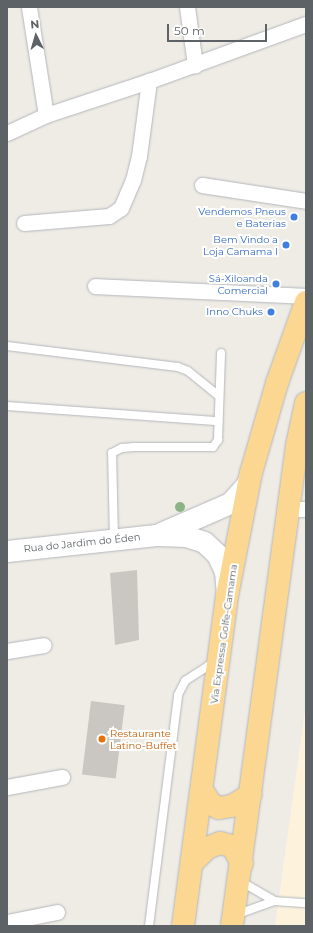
<!DOCTYPE html>
<meta charset="utf-8">
<style>
body{margin:0}
#map{position:relative;width:313px;height:933px;overflow:hidden;background:#efece6;font-family:Montserrat,sans-serif}
div>[style]{position:absolute}
.commercial>*{inset:0;background:#fdf3dd}
.building>*{inset:0;background:#cac7c3;transform-origin:0 0}
.roads{filter:drop-shadow(0 0 1px #b3b6ba) drop-shadow(0 0 1px #b3b6ba)}
.lane>*{height:8px;margin:-4px;padding:0 4px;transform-origin:4px;border-radius:4px;background:#fff}
.street>*{height:15px;margin:-7.5px;padding:0 7.5px;transform-origin:7.5px;border-radius:7.5px;background:#fff}
.secondary>*{height:21px;margin:-10.5px;padding:0 10.5px;transform-origin:10.5px;border-radius:10.5px;background:#fff}
.highway>*{height:22px;margin:-11px;padding:0 11px;transform-origin:11px;border-radius:11px;background:#fbd791}
.trees>*{width:10px;height:10px;margin:-5px;border-radius:50%;background:#8bb385}
.dots>*{width:11px;height:11px;translate:-50% -50%;box-sizing:border-box;border:2px solid #fff;border-radius:50%}
span{translate:-50% -50%;white-space:nowrap;text-align:center;line-height:1.15;-webkit-text-stroke:4px #fff;paint-order:stroke}
.shop-label{font-size:10px;color:#366cbe}
.right{translate:-100% -50%;text-align:right}
.street-label{font-size:10px;color:#5d6266}
.food-label{font-size:10px;color:#c56008}
.left{translate:0 -50%;text-align:left}
.frame{position:absolute;inset:0;border:8px solid #5d6266;pointer-events:none}
.north{position:absolute;left:16px;top:16px;width:40px;height:40px;-webkit-text-stroke:3px #fff;paint-order:stroke;rotate:355deg;font-size:11px;font-weight:700;line-height:16px;text-align:center;color:#5d6266}
.north::after{content:'';display:block;margin:auto;width:14px;height:18px;background:#5d6266;clip-path:polygon(50% 0,100% 100%,50% 72%,0 100%)}
.scale{position:absolute;left:167px;top:24px;width:100px;height:18px;box-sizing:border-box;border:2px solid #5d6266;border-top:0;padding-left:5px;font-size:12px;line-height:14px;white-space:nowrap;color:#5d6266;-webkit-text-stroke:3px #fff;paint-order:stroke}
</style>
<div id="map">
<div class="commercial">
<div style="clip-path:polygon(306px 704px,306px 926px,275px 926px)"></div>
</div>
<div class="building">
<div style="clip-path:polygon(137px 570px,139px 640px,115px 645px,110px 573px)"></div>
<div style="left:91px;top:701px;width:34px;height:74px;rotate:7deg"></div>
</div>
<div class="roads">
<div class="lane">
<div style="left:7px;top:346px;width:172px;rotate:7deg"></div>
<div style="left:178px;top:367px;width:11px;rotate:22deg"></div>
<div style="left:188px;top:371px;width:40px;rotate:39deg"></div>
<div style="left:7px;top:406px;width:212px;rotate:4.1deg"></div>
<div style="left:114px;top:539px;width:86px;rotate:-91.3deg"></div>
<div style="left:112px;top:453px;width:11px;rotate:-27deg"></div>
<div style="left:122px;top:448px;width:12px;rotate:-5deg"></div>
<div style="left:134px;top:447px;width:79px"></div>
<div style="left:213px;top:447px;width:9px;rotate:-54deg"></div>
<div style="left:218px;top:440px;width:87px;rotate:-88deg"></div>
<div style="left:240px;top:881px;width:39px;rotate:30deg"></div>
<div style="left:235px;top:915px;width:41px;rotate:-19.7deg"></div>
<div style="left:274px;top:901px;width:32px;rotate:4deg"></div>
<div style="left:149px;top:926px;width:233px;rotate:-82.8deg"></div>
<div style="left:178px;top:695px;width:16px;rotate:-63deg"></div>
<div style="left:185px;top:681px;width:35px;rotate:-33deg"></div>
</div>
<div class="street">
<div style="left:29px;top:7px;width:109px;rotate:81.1deg"></div>
<div style="left:187px;top:7px;width:59px;rotate:82.1deg"></div>
<div style="left:7px;top:133px;width:43px;rotate:-24.8deg"></div>
<div style="left:46px;top:115px;width:108px;rotate:-18.3deg"></div>
<div style="left:149px;top:81px;width:167px;rotate:-20deg"></div>
<div style="left:202px;top:185px;width:105px;rotate:8.7deg"></div>
<div style="left:24px;top:223px;width:85px;rotate:-4.7deg"></div>
<div style="left:109px;top:216px;width:14px;rotate:-34deg"></div>
<div style="left:121px;top:208px;width:30px;rotate:-67deg"></div>
<div style="left:133px;top:180px;width:25px;rotate:-76deg"></div>
<div style="left:139px;top:156px;width:76px;rotate:-82.4deg"></div>
<div style="left:95px;top:286px;width:211px;rotate:2.7deg"></div>
<div style="left:289px;top:509px;width:17px"></div>
<div style="left:7px;top:651px;width:37px;rotate:-9deg"></div>
<div style="left:7px;top:787px;width:56px;rotate:-10.3deg"></div>
<div style="left:7px;top:922px;width:51px;rotate:-11.3deg"></div>
</div>
<div class="secondary">
<div style="left:161px;top:533px;width:75px;rotate:-23.5deg"></div>
<div style="left:230px;top:503px;width:25px;rotate:-48deg"></div>
<div style="left:247px;top:484px;width:9px;rotate:-72deg"></div>
<div style="left:7px;top:551px;width:150px;rotate:-6.1deg"></div>
<div style="left:156px;top:535px;width:30px;rotate:2deg"></div>
<div style="left:186px;top:536px;width:19px;rotate:18deg"></div>
<div style="left:204px;top:542px;width:18px;rotate:43deg"></div>
<div style="left:217px;top:554px;width:19px;rotate:65deg"></div>
<div style="left:225px;top:571px;width:22px;rotate:85deg"></div>
</div>
<div class="highway">
<div style="left:203px;top:792px;width:14px;rotate:56deg"></div>
<div style="left:211px;top:804px;width:9px;rotate:27deg"></div>
<div style="left:219px;top:808px;width:13px;rotate:-9deg"></div>
<div style="left:232px;top:806px;width:22px;rotate:-32deg"></div>
<div style="left:193px;top:862px;width:20px;rotate:-45deg"></div>
<div style="left:207px;top:848px;width:14px;rotate:-21deg"></div>
<div style="left:220px;top:843px;width:12px;rotate:14deg"></div>
<div style="left:232px;top:846px;width:20px;rotate:60deg"></div>
<div style="left:183px;top:926px;width:333px;rotate:-82.4deg"></div>
<div style="left:227px;top:596px;width:125px;rotate:-79deg"></div>
<div style="left:251px;top:473px;width:94px;rotate:-73.9deg"></div>
<div style="left:277px;top:383px;width:86px;rotate:-70.3deg"></div>
<div style="left:232px;top:926px;width:485px;rotate:-82.3deg"></div>
<div style="left:297px;top:445px;width:43px;rotate:-77.9deg"></div>
</div>
</div>
<div class="trees">
<div style="left:180px;top:507px"></div>
</div>
<div class="dots">
<div style="left:294px;top:217px;background:#3f7fe0"></div>
<div style="left:286px;top:245px;background:#3f7fe0"></div>
<div style="left:276px;top:284px;background:#3f7fe0"></div>
<div style="left:271px;top:312px;background:#3f7fe0"></div>
<div style="left:102px;top:739px;background:#e8710a"></div>
</div>
<div class="shop-label">
<span class="right" style="left:286px;top:217px">Vendemos Pneus<br>e Baterias</span>
<span class="right" style="left:278px;top:245px">Bem Vindo a<br>Loja Camama I</span>
<span class="right" style="left:268px;top:284px">Sá-Xiloanda<br>Comercial</span>
<span class="right" style="left:263px;top:312px">Inno Chuks</span>
</div>
<div class="street-label">
<span style="left:82px;top:543px;rotate:-6deg">Rua do Jardim do Éden</span>
<span style="left:224px;top:634px;rotate:-82deg">Via Expressa Golfe-Camama</span>
</div>
<div class="food-label">
<span class="left" style="left:110px;top:739px">Restaurante<br>Latino-Buffet</span>
</div>
<div class="frame"></div>
<div class="north">N</div>
<div class="scale">50 m</div>
</div>
